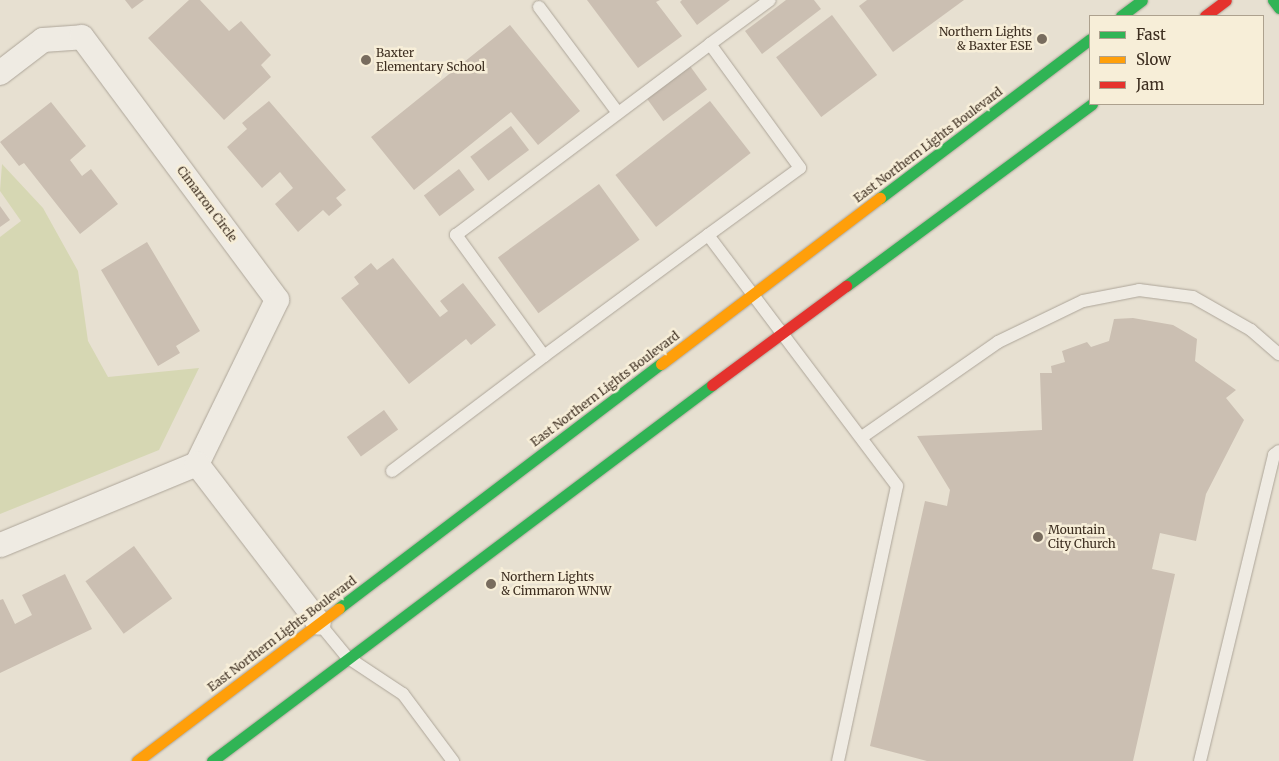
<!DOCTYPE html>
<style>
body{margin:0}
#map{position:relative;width:1279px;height:761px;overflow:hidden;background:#e7e0d1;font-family:Merriweather,serif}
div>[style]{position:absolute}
.green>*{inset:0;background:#d6d7b3}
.building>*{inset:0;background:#cbbfb2;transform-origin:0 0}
.roads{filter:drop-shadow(0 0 1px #ada599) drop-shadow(0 0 1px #ada599)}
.lane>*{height:12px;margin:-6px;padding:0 6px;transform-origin:6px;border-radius:6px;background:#efebe3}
.street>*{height:24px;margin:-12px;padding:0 12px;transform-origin:12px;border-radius:12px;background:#efebe3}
.fast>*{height:11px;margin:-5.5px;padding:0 5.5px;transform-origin:5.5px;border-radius:5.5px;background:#30b455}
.slow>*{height:11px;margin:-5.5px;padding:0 5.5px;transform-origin:5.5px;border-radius:5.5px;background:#ff9f0a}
.jam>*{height:11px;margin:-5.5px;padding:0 5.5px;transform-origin:5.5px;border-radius:5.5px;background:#e5322d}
.dots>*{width:14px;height:14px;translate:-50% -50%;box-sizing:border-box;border:2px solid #f7eed8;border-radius:50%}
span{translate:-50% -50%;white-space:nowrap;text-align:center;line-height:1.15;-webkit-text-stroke:5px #f7eed8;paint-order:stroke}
.poi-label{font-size:12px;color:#3d2e20}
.right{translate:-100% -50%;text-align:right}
.left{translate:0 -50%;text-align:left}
.street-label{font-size:12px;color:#3d2e20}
.legend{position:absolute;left:1089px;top:15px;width:175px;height:90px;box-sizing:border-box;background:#f7eed8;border:1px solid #ada18e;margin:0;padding:6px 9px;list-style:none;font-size:15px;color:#3d2e20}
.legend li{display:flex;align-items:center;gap:10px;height:25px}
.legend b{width:25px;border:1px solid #ada18e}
</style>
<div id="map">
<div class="green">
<div style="clip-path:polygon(2px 164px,43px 208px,78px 271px,88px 341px,108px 377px,199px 368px,159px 450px,0 514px,0 237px,21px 221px,0 191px)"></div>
</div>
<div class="building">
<div style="clip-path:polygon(125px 0,144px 0,132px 9px)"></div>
<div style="clip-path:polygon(189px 0,200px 0,229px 31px,241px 21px,271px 55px,261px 65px,271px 77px,224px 120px,148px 38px)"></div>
<div style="clip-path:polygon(587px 0,660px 0,656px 2px,682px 36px,638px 68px)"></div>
<div style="clip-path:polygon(682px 0,730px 0,697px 25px,680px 2px)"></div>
<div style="clip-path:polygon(786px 0,814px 0,821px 9px,762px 54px,745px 31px)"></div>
<div style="clip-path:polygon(867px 0,964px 0,893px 52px,859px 6px)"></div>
<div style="left:832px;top:15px;width:75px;height:70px;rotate:53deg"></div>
<div style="clip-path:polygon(510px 25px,580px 111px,538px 145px,511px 112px,414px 190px,371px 137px)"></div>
<div style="left:690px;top:66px;width:29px;height:54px;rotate:54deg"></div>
<div style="clip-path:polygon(269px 101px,346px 190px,336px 198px,342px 205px,329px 216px,323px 210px,298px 232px,275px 204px,293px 188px,280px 172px,262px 188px,227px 147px,247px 129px,242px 123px)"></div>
<div style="left:710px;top:101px;width:66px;height:120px;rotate:52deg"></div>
<div style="clip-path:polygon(51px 102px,86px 146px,70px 160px,82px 176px,91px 169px,118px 204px,80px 234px,24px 163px,19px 166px,0 142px)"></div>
<div style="left:511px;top:126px;width:30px;height:51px;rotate:53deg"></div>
<div style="left:459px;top:169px;width:26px;height:44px;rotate:53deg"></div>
<div style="left:599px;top:184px;width:69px;height:125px;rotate:54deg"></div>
<div style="clip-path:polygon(0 206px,10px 220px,0 227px)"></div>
<div style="clip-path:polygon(147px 242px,200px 331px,176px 346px,180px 353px,158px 366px,101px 270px)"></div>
<div style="clip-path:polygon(393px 258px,440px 317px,448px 311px,440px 301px,463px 283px,496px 325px,471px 345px,466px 339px,409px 384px,341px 298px,359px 284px,354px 277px,371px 263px,377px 270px)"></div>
<div style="clip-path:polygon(1133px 318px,1173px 325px,1197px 339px,1195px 361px,1236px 390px,1226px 398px,1244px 420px,1206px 494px,1196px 541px,1160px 533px,1152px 569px,1175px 574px,1133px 761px,927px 761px,870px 746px,925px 501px,947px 506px,950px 490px,917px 436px,1042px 430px,1040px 373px,1052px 373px,1051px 366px,1065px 362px,1062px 351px,1087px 342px,1091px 347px,1109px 341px,1114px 319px)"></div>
<div style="left:384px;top:410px;width:24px;height:46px;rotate:54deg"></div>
<div style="left:134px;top:546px;width:65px;height:60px;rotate:54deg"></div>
<div style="clip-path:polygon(65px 574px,92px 629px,0 673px,0 600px,3px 599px,15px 624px,32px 615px,22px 595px)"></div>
</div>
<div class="roads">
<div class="lane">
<div style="left:539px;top:7px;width:132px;rotate:53.3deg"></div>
<div style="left:710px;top:44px;width:74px;rotate:-36.3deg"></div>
<div style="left:708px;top:235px;width:204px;rotate:143.6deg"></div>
<div style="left:544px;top:356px;width:150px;rotate:-126deg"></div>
<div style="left:456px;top:235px;width:318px;rotate:-36.9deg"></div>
<div style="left:710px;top:44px;width:153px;rotate:54deg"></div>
<div style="left:800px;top:168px;width:114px;rotate:143.9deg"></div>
<div style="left:708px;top:235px;width:314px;rotate:53deg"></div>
<div style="left:897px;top:486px;width:281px;rotate:102.1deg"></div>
<div style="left:862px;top:437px;width:166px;rotate:-34.9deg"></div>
<div style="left:998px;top:342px;width:94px;rotate:-25.8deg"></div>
<div style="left:1083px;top:301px;width:57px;rotate:-11.1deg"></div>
<div style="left:1139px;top:290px;width:54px;rotate:7.4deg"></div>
<div style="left:1193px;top:297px;width:67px;rotate:29.6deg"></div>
<div style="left:1251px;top:330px;width:37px;rotate:41deg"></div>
<div style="left:392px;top:471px;width:191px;rotate:-37.1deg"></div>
<div style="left:319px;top:623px;width:44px;rotate:50.5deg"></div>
<div style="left:347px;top:657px;width:67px;rotate:33.5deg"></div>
<div style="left:403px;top:694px;width:84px;rotate:53.3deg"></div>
<div style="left:1200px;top:761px;width:315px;rotate:-76.4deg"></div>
<div style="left:1274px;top:455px;width:6px;rotate:-39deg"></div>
</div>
<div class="street">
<div style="left:0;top:73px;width:54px;rotate:-37.5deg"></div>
<div style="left:43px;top:40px;width:39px;rotate:-4deg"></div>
<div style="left:82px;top:37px;width:327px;rotate:53.4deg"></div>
<div style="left:277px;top:300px;width:182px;rotate:116deg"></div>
<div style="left:197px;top:464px;width:213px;rotate:157.6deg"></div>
<div style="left:197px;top:464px;width:200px;rotate:52.5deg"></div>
</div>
<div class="fast">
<div style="left:1273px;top:0;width:10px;rotate:53deg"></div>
<div style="left:1121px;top:16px;width:26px;rotate:-37deg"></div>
<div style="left:880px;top:198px;width:263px;rotate:-37.1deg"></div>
<div style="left:846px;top:286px;width:306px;rotate:-36.5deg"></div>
<div style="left:339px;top:608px;width:404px;rotate:-37.2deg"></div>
<div style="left:212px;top:761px;width:626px;rotate:-36.94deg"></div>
</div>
<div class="slow">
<div style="left:661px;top:364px;width:275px;rotate:-37.2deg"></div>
<div style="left:137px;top:761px;width:253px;rotate:-37.1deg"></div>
</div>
<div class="jam">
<div style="left:1205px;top:16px;width:26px;rotate:-37deg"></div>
<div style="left:712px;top:385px;width:167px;rotate:-36.5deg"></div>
</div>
</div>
<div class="dots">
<div style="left:1042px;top:39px;background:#786c5e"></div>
<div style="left:366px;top:60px;background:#786c5e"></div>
<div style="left:1038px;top:537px;background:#786c5e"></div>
<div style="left:491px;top:584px;background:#786c5e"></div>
</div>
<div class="poi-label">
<span class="right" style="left:1032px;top:39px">Northern Lights<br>&amp; Baxter ESE</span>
<span class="left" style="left:376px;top:60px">Baxter<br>Elementary School</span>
<span class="left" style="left:1048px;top:537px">Mountain<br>City Church</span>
<span class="left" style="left:501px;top:584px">Northern Lights<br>&amp; Cimmaron WNW</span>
</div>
<div class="street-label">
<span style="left:928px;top:145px;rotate:-37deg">East Northern Lights Boulevard</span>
<span style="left:207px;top:204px;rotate:53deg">Cimarron Circle</span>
<span style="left:605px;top:389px;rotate:-37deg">East Northern Lights Boulevard</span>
<span style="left:282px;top:634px;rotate:-37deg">East Northern Lights Boulevard</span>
</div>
<ul class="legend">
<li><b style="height:6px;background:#30b455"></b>Fast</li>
<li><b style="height:6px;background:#ff9f0a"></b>Slow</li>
<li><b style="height:6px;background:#e5322d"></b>Jam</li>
</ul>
</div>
